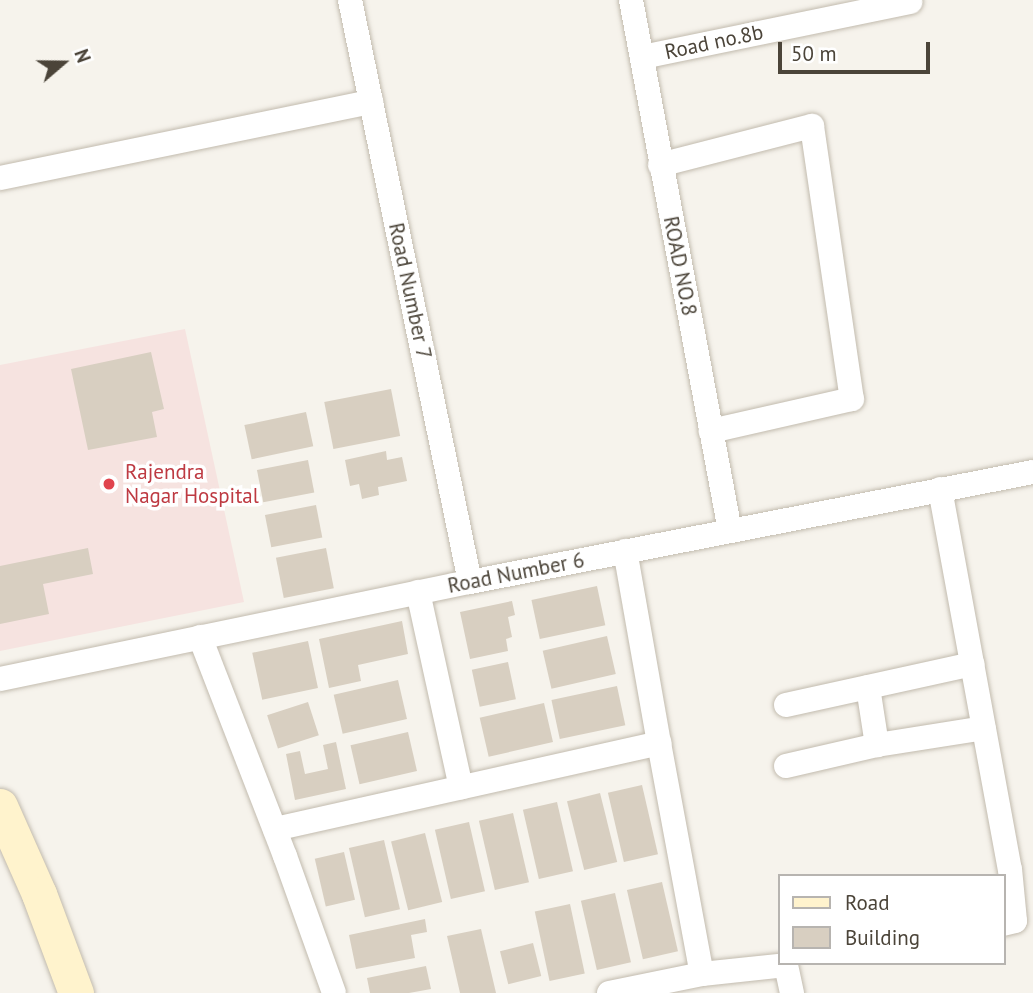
<!DOCTYPE html>
<style>
body{margin:0}
#map{position:relative;width:1033px;height:993px;overflow:hidden;background:#f6f3ec;font-family:"PT Sans",sans-serif}
div>[style]{position:absolute}
.medical>*{inset:0;background:#f6e3e0}
.building>*{inset:0;background:#d8cfc1;transform-origin:0 0}
.roads{filter:drop-shadow(0 0 2px #c2bbae) drop-shadow(0 0 2px #c2bbae)}
.minor>*{height:24px;margin:-12px;padding:0 12px;transform-origin:12px;border-radius:12px;background:#fff}
.secondary>*{height:35px;margin:-17.5px;padding:0 17.5px;transform-origin:17.5px;border-radius:17.5px;background:#fff3cd}
.dots>*{width:19px;height:19px;translate:-50% -50%;box-sizing:border-box;border:4px solid #fff;border-radius:50%}
span{translate:-50% -50%;white-space:nowrap;text-align:center;line-height:1.15;-webkit-text-stroke:7px #fff;paint-order:stroke}
.street-label{font-size:21px;color:#4b4439}
.health-label{font-size:21px;color:#be3a42}
.left{translate:0 -50%;text-align:left}
.legend{position:absolute;left:778px;top:874px;width:228px;height:91px;box-sizing:border-box;background:#fff;border:2px solid #b7b4b0;margin:0;padding:9px 12px;list-style:none;font-size:21px;color:#4b4439}
.legend li{display:flex;align-items:center;gap:14px;height:35px}
.legend b{width:35px;border:2px solid #b7b4b0}
.north{position:absolute;left:28px;top:28px;width:70px;height:70px;-webkit-text-stroke:5px #fff;paint-order:stroke;rotate:70deg;font-size:19px;font-weight:700;line-height:28px;text-align:center;color:#4b4439}
.north::after{content:'';display:block;margin:auto;width:24px;height:32px;background:#4b4439;clip-path:polygon(50% 0,100% 100%,50% 72%,0 100%)}
.scale{position:absolute;left:778px;top:42px;width:152px;height:32px;box-sizing:border-box;border:4px solid #4b4439;border-top:0;padding-left:9px;font-size:21px;line-height:24px;white-space:nowrap;color:#4b4439;-webkit-text-stroke:5px #fff;paint-order:stroke}
</style>
<div id="map">
<div class="medical">
<div style="clip-path:polygon(185px 329px,244px 602px,0 651px,0 365px)"></div>
</div>
<div class="building">
<div style="clip-path:polygon(151px 352px,164px 409px,152px 412px,157px 437px,88px 450px,71px 369px)"></div>
<div style="left:391px;top:389px;width:48px;height:68px;rotate:79deg"></div>
<div style="left:306px;top:412px;width:35px;height:63px;rotate:78deg"></div>
<div style="clip-path:polygon(386px 451px,387px 460px,402px 457px,407px 481px,378px 487px,379px 495px,362px 499px,359px 484px,350px 486px,345px 460px)"></div>
<div style="left:308px;top:460px;width:33px;height:52px;rotate:79deg"></div>
<div style="left:316px;top:505px;width:33px;height:52px;rotate:79deg"></div>
<div style="clip-path:polygon(88px 548px,93px 574px,43px 584px,49px 614px,0 624px,0 566px)"></div>
<div style="left:326px;top:548px;width:41px;height:51px;rotate:79deg"></div>
<div style="left:597px;top:586px;width:40px;height:67px;rotate:78deg"></div>
<div style="clip-path:polygon(512px 601px,515px 615px,508px 617px,512px 637px,506px 639px,508px 651px,470px 659px,460px 612px)"></div>
<div style="clip-path:polygon(402px 621px,408px 654px,358px 665px,361px 681px,329px 688px,319px 639px)"></div>
<div style="left:607px;top:636px;width:39px;height:66px;rotate:77deg"></div>
<div style="left:308px;top:641px;width:48px;height:57px;rotate:78deg"></div>
<div style="left:508px;top:662px;width:38px;height:37px;rotate:78deg"></div>
<div style="left:398px;top:680px;width:40px;height:66px;rotate:77deg"></div>
<div style="left:617px;top:686px;width:40px;height:67px;rotate:78deg"></div>
<div style="left:308px;top:702px;width:35px;height:43px;rotate:72deg"></div>
<div style="left:544px;top:703px;width:40px;height:66px;rotate:77deg"></div>
<div style="left:408px;top:732px;width:40px;height:59px;rotate:77deg"></div>
<div style="clip-path:polygon(336px 742px,346px 789px,295px 800px,286px 754px,300px 751px,305px 774px,328px 769px,323px 745px)"></div>
<div style="left:642px;top:785px;width:71px;height:35px;rotate:77deg"></div>
<div style="left:600px;top:793px;width:71px;height:34px;rotate:76deg"></div>
<div style="left:557px;top:802px;width:71px;height:35px;rotate:77deg"></div>
<div style="left:513px;top:813px;width:71px;height:35px;rotate:77deg"></div>
<div style="left:469px;top:822px;width:71px;height:35px;rotate:77deg"></div>
<div style="left:425px;top:833px;width:71px;height:35px;rotate:76deg"></div>
<div style="left:384px;top:840px;width:71px;height:36px;rotate:77deg"></div>
<div style="left:344px;top:852px;width:49px;height:30px;rotate:77deg"></div>
<div style="left:662px;top:882px;width:71px;height:36px;rotate:77deg"></div>
<div style="left:615px;top:893px;width:71px;height:35px;rotate:77deg"></div>
<div style="left:570px;top:904px;width:71px;height:36px;rotate:78deg"></div>
<div style="clip-path:polygon(425px 919px,427px 932px,411px 935px,415px 958px,356px 969px,349px 935px)"></div>
<div style="clip-path:polygon(481px 929px,496px 993px,460px 993px,447px 936px)"></div>
<div style="left:533px;top:943px;width:34px;height:34px;rotate:76deg"></div>
<div style="clip-path:polygon(426px 966px,431px 989px,409px 993px,370px 993px,367px 978px)"></div>
</div>
<div class="roads">
<div class="minor">
<div style="left:350px;top:0;width:594px;rotate:78.35deg"></div>
<div style="left:631px;top:0;width:540px;rotate:79.44deg"></div>
<div style="left:642px;top:57px;width:274px;rotate:-11.6deg"></div>
<div style="left:660px;top:165px;width:157px;rotate:-14.4deg"></div>
<div style="left:812px;top:126px;width:276px;rotate:81.7deg"></div>
<div style="left:852px;top:399px;width:145px;rotate:167.2deg"></div>
<div style="left:0;top:178px;width:379px;rotate:-11.6deg"></div>
<div style="left:940px;top:489px;width:386px;rotate:79.6deg"></div>
<div style="left:1010px;top:869px;width:52px;rotate:84.5deg"></div>
<div style="left:1015px;top:921px;width:12px;rotate:166deg"></div>
<div style="left:418px;top:592px;width:200px;rotate:77.6deg"></div>
<div style="left:200px;top:637px;width:235px;rotate:68.8deg"></div>
<div style="left:285px;top:856px;width:145px;rotate:70.3deg"></div>
<div style="left:0;top:679px;width:480px;rotate:-11.7deg"></div>
<div style="left:470px;top:582px;width:574px;rotate:-11.06deg"></div>
<div style="left:868px;top:687px;width:59px;rotate:81.2deg"></div>
<div style="left:786px;top:705px;width:191px;rotate:-12.4deg"></div>
<div style="left:659px;top:743px;width:235px;rotate:79.5deg"></div>
<div style="left:786px;top:766px;width:93px;rotate:-13deg"></div>
<div style="left:877px;top:745px;width:108px;rotate:-9deg"></div>
<div style="left:275px;top:829px;width:394px;rotate:-12.6deg"></div>
<div style="left:659px;top:743px;width:195px;rotate:-100deg"></div>
<div style="left:609px;top:993px;width:95px;rotate:-11.5deg"></div>
<div style="left:702px;top:974px;width:84px;rotate:-6.1deg"></div>
<div style="left:786px;top:965px;width:29px;rotate:78deg"></div>
</div>
<div class="secondary">
<div style="left:0;top:806px;width:96px;rotate:66.1deg"></div>
<div style="left:39px;top:894px;width:106px;rotate:69.5deg"></div>
</div>
</div>
<div class="dots">
<div style="left:109px;top:484px;background:#e0444e"></div>
</div>
<div class="street-label">
<span style="left:714px;top:42px;rotate:-12deg">Road no.8b</span>
<span style="left:680px;top:266px;rotate:79deg">ROAD NO.8</span>
<span style="left:410px;top:291px;rotate:78deg">Road Number 7</span>
<span style="left:516px;top:573px;rotate:-11deg">Road Number 6</span>
</div>
<div class="health-label">
<span class="left" style="left:125px;top:484px">Rajendra<br>Nagar Hospital</span>
</div>
<ul class="legend">
<li><b style="height:9px;background:#fff3cd"></b>Road</li>
<li><b style="height:19px;background:#d8cfc1"></b>Building</li>
</ul>
<div class="north">N</div>
<div class="scale">50 m</div>
</div>
